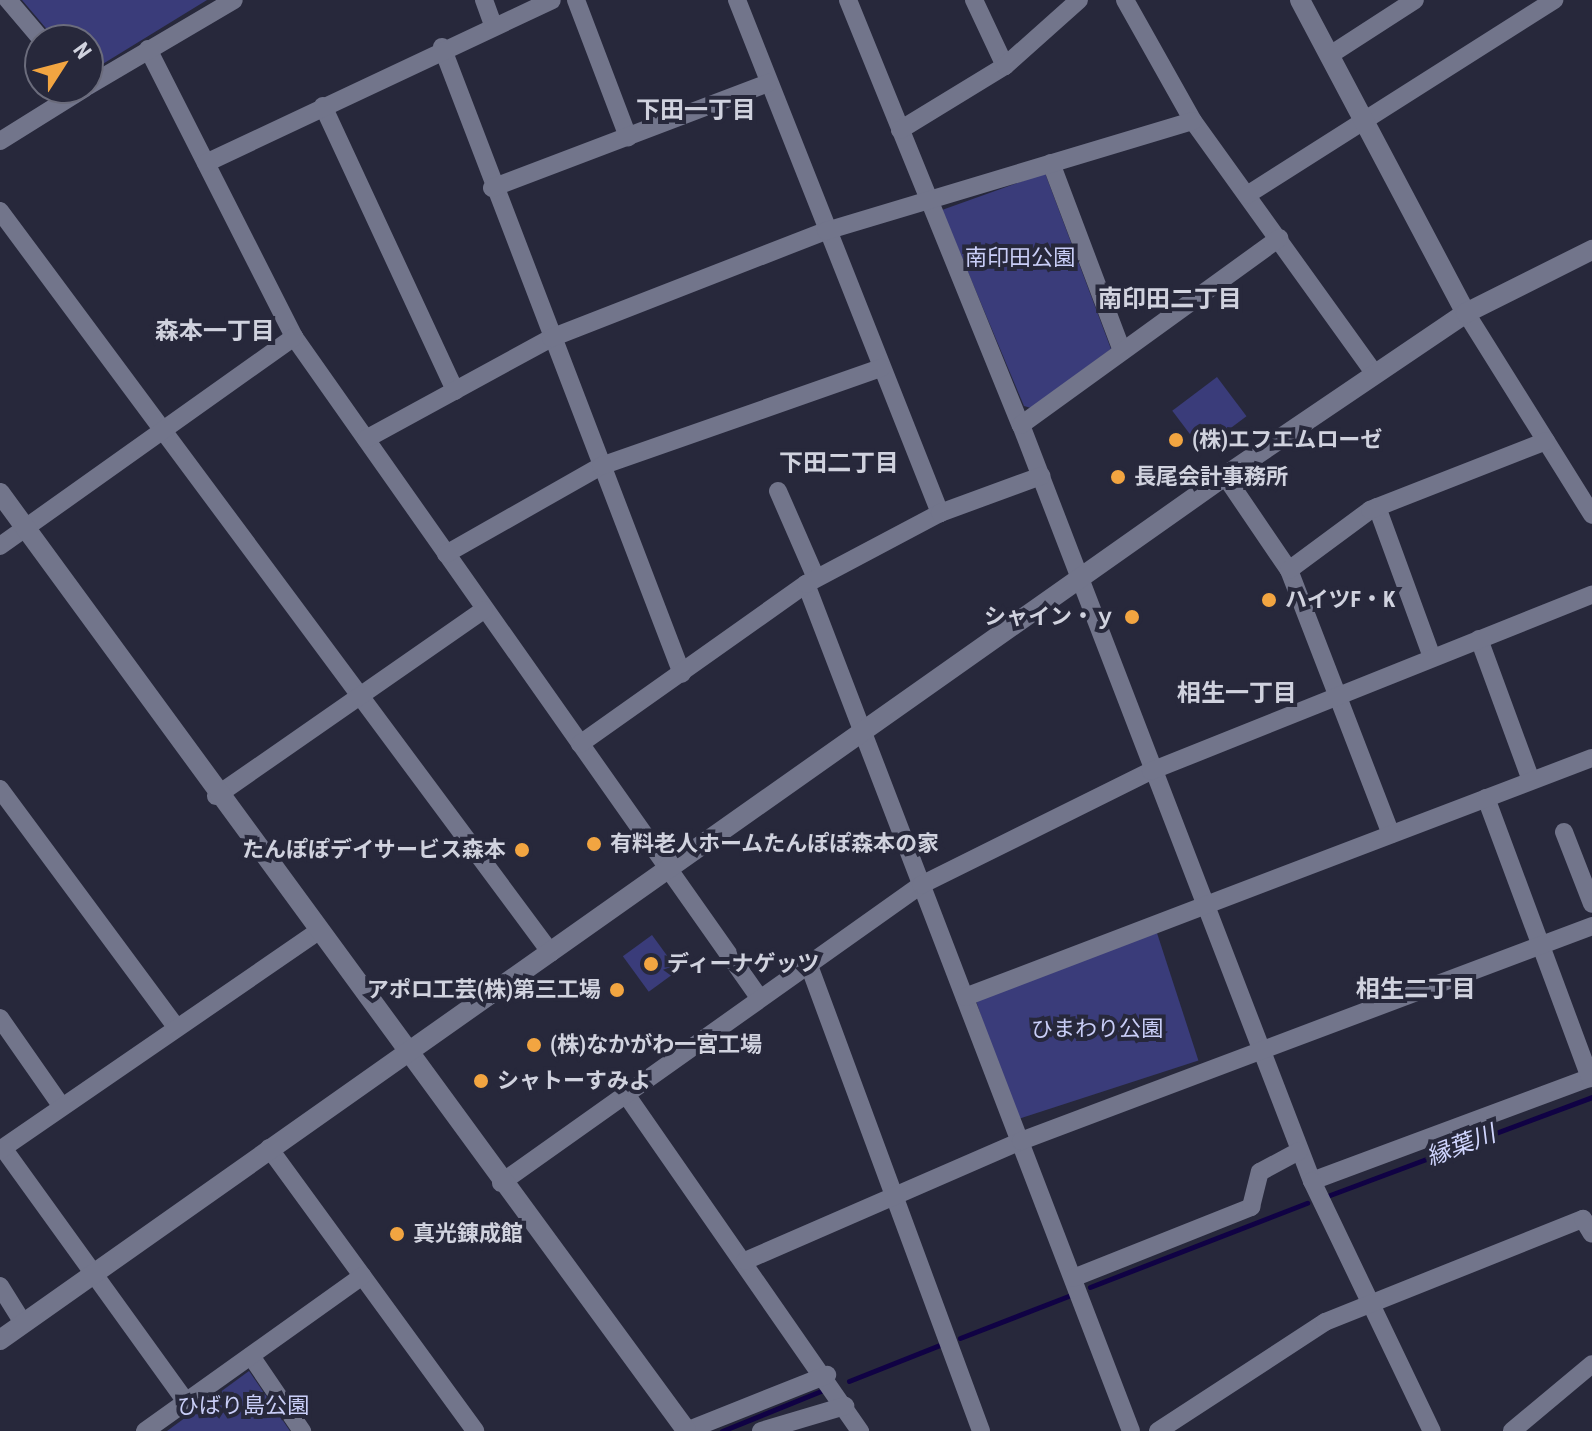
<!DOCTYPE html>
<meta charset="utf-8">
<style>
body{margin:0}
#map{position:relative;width:1592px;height:1431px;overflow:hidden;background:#27283b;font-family:"Roboto Condensed","Noto Sans JP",sans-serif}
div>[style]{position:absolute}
.green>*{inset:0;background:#3a3c7a;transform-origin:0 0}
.stream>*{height:5px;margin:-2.5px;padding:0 2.5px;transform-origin:2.5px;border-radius:2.5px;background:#100244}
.street>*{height:18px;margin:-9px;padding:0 9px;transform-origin:9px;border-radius:9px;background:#72758b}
.secondary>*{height:20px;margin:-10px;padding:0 10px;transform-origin:10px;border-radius:10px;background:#72758b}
.dots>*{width:22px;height:22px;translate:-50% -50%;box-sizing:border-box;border:4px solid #27283b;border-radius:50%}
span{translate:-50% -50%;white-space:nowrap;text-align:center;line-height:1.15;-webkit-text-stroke:8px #27283b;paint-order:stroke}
.park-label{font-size:22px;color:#c9cef7}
.poi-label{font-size:22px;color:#d0d2de;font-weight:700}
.left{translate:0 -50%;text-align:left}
.right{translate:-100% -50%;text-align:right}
.neighbourhood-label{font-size:24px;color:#d0d2de;font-weight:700}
.water-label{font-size:24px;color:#d0d5fe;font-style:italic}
.north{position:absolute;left:24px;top:24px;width:80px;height:80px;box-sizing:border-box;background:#27283b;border:2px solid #6b6c7c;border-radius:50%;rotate:54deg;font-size:22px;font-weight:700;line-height:32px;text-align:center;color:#d0d2de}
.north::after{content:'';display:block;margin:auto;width:28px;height:36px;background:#f2a541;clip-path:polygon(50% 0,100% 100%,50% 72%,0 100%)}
</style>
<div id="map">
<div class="green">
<div style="clip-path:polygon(22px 0,207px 0,88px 73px,88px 40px,56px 40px)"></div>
<div style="clip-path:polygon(1045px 173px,1111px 349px,1031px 408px,1024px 406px,942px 210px)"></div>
<div style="left:1217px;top:377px;width:49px;height:56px;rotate:53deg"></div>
<div style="left:1157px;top:933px;width:134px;height:193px;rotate:72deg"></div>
<div style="left:652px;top:935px;width:44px;height:36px;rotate:54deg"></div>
<div style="clip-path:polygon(249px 1371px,290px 1431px,167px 1431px)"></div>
</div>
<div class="stream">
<div style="left:1330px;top:1195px;width:280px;rotate:-20.5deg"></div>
<div style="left:1090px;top:1287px;width:233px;rotate:-21.2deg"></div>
<div style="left:960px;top:1338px;width:119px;rotate:-21.2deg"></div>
<div style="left:849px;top:1381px;width:98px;rotate:-21.6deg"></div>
<div style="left:722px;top:1431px;width:112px;rotate:-22deg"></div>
</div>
<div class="street">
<div style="left:8px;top:0;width:52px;rotate:49.6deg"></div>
<div style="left:484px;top:0;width:23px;rotate:70deg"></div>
<div style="left:576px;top:0;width:147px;rotate:69.2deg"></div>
<div style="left:737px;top:0;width:552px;rotate:68.41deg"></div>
<div style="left:848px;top:0;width:459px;rotate:67.9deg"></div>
<div style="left:1021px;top:425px;width:810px;rotate:68.95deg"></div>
<div style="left:1312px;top:1181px;width:299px;rotate:-20.4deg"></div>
<div style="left:974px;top:0;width:73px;rotate:64.8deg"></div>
<div style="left:1125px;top:0;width:139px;rotate:60.7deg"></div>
<div style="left:1193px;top:121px;width:312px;rotate:54.3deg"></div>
<div style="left:442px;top:47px;width:671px;rotate:69.05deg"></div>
<div style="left:148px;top:49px;width:323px;rotate:63.1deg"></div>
<div style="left:294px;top:337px;width:806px;rotate:54.85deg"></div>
<div style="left:1330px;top:55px;width:101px;rotate:-32.9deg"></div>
<div style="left:88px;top:86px;width:169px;rotate:-30.5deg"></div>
<div style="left:323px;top:106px;width:314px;rotate:65.1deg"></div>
<div style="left:900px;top:130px;width:123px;rotate:-31.4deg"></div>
<div style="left:1005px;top:66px;width:99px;rotate:-41.7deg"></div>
<div style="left:0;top:141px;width:100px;rotate:-31.9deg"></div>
<div style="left:206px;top:163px;width:382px;rotate:-25.2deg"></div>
<div style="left:1051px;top:163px;width:201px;rotate:69.3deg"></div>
<div style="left:492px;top:188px;width:296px;rotate:-20.8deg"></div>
<div style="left:1247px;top:195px;width:364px;rotate:-32.4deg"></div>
<div style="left:0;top:211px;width:924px;rotate:53.4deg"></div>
<div style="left:1466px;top:313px;width:238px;rotate:58deg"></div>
<div style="left:1021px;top:425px;width:319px;rotate:-35.9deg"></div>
<div style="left:366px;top:439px;width:211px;rotate:-28.6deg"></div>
<div style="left:551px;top:338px;width:295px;rotate:-21.3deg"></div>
<div style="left:826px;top:231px;width:383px;rotate:-16.7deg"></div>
<div style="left:1225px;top:476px;width:114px;rotate:55.8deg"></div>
<div style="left:1289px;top:570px;width:283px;rotate:68.9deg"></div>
<div style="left:778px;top:491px;width:95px;rotate:66.4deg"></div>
<div style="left:1377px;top:507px;width:160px;rotate:69.9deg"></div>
<div style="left:0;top:546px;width:361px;rotate:-35.4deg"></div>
<div style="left:446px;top:554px;width:178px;rotate:-29.6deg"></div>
<div style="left:601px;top:466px;width:297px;rotate:-19.3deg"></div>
<div style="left:1289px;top:570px;width:101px;rotate:-36.5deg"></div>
<div style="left:1370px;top:510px;width:189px;rotate:-21.4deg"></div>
<div style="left:806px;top:584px;width:907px;rotate:69.01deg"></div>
<div style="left:1479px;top:639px;width:150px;rotate:69.8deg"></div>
<div style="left:580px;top:744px;width:277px;rotate:-35.3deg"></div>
<div style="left:806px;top:584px;width:152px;rotate:-27.9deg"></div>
<div style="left:940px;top:513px;width:108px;rotate:-20.1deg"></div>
<div style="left:0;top:789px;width:297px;rotate:53.5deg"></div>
<div style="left:216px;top:796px;width:326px;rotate:-34.8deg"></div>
<div style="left:1486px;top:798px;width:299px;rotate:69.6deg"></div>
<div style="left:1564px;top:832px;width:77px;rotate:68.7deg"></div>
<div style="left:807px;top:960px;width:502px;rotate:69.72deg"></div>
<div style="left:965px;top:997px;width:671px;rotate:-20.87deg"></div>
<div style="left:0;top:1018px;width:108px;rotate:55.1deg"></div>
<div style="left:625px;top:1093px;width:412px;rotate:55.2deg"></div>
<div style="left:3px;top:1148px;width:313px;rotate:54.2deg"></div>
<div style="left:269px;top:1148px;width:350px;rotate:53.9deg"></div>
<div style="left:0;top:1150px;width:385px;rotate:-34.5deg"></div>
<div style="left:1312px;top:1181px;width:277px;rotate:64.4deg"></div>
<div style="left:501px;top:1183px;width:515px;rotate:-35.36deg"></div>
<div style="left:921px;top:885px;width:257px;rotate:-26.4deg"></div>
<div style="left:1151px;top:771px;width:475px;rotate:-21.8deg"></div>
<div style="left:745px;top:1261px;width:301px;rotate:-23.5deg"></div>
<div style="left:1021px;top:1141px;width:610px;rotate:-20.63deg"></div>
<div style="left:1073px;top:1278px;width:192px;rotate:-21.7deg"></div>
<div style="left:1251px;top:1207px;width:36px;rotate:-76deg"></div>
<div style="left:1260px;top:1172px;width:44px;rotate:-28.3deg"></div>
<div style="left:0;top:1286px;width:44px;rotate:58.1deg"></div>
<div style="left:251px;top:1356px;width:91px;rotate:55.8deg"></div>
<div style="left:145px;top:1431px;width:267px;rotate:-35.5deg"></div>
<div style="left:686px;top:1431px;width:152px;rotate:-21.7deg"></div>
<div style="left:761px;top:1431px;width:88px;rotate:-16.6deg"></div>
<div style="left:1158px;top:1431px;width:199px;rotate:-33.1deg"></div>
<div style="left:1325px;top:1322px;width:278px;rotate:-21.8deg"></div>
<div style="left:1583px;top:1219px;width:17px;rotate:59deg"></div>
<div style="left:1512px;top:1431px;width:104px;rotate:-39.9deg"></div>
</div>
<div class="secondary">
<div style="left:1300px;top:0;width:354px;rotate:62.1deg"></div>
<div style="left:0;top:493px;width:1161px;rotate:53.79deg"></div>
<div style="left:0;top:1340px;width:1499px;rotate:-35.2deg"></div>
<div style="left:1225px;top:476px;width:291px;rotate:-34.1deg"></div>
<div style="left:1466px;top:313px;width:141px;rotate:-26.6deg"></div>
</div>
<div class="dots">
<div style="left:1176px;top:440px;background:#f2a541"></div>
<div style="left:1118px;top:477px;background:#f2a541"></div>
<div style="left:1269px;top:600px;background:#f2a541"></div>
<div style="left:1132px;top:617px;background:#f2a541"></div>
<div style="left:594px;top:844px;background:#f2a541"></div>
<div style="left:522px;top:850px;background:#f2a541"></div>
<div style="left:651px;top:964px;background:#f2a541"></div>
<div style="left:617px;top:990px;background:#f2a541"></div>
<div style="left:534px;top:1045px;background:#f2a541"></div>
<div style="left:481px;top:1081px;background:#f2a541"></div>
<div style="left:397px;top:1234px;background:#f2a541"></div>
</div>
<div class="park-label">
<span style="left:1020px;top:258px">南印田公園</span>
<span style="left:1097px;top:1029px">ひまわり公園</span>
<span style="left:243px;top:1406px">ひばり島公園</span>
</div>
<div class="poi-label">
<span class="left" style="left:1192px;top:440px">(株)エフエムローゼ</span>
<span class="left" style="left:1134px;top:477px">長尾会計事務所</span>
<span class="left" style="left:1285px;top:600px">ハイツF・K</span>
<span class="right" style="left:1116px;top:617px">シャイン・ｙ</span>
<span class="left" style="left:610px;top:844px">有料老人ホームたんぽぽ森本の家</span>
<span class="right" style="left:506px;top:850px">たんぽぽデイサービス森本</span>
<span class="left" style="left:667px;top:964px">ディーナゲッツ</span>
<span class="right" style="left:601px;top:990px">アポロ工芸(株)第三工場</span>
<span class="left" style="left:550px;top:1045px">(株)なかがわ一宮工場</span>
<span class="left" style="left:497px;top:1081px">シャトーすみよ</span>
<span class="left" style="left:413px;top:1234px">真光錬成館</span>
</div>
<div class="neighbourhood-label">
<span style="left:696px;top:111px">下田一丁目</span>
<span style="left:1170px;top:300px">南印田二丁目</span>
<span style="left:215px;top:332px">森本一丁目</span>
<span style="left:839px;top:464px">下田二丁目</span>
<span style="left:1237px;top:694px">相生一丁目</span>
<span style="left:1416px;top:990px">相生二丁目</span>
</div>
<div class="water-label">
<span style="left:1461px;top:1146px;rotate:-21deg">縁葉川</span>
</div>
<div class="north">N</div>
</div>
